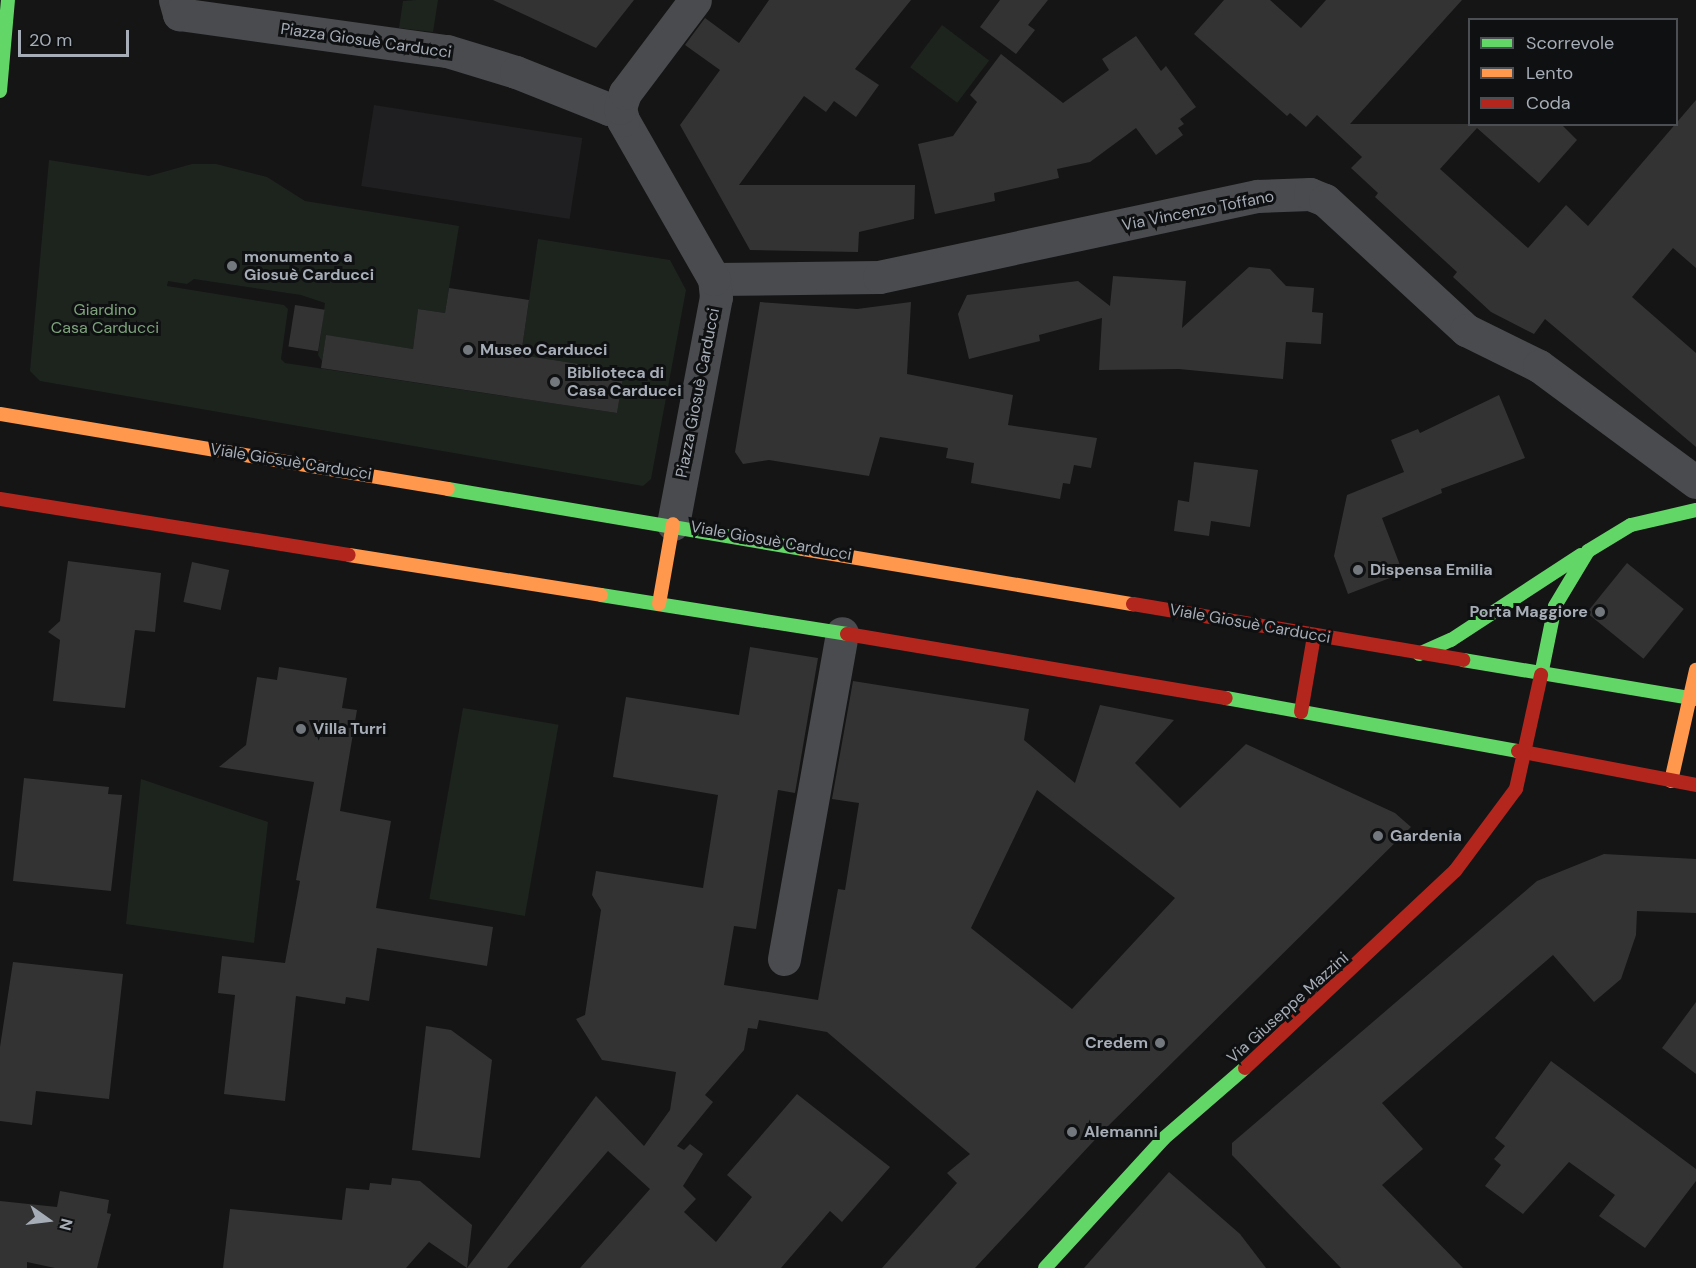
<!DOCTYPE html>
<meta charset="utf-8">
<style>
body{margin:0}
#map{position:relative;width:1696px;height:1268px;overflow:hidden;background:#151515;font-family:"DM Sans",sans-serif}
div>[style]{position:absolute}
.built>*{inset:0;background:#1f1f21;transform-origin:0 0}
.green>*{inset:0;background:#1d241e;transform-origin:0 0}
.building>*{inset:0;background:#333334;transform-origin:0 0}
.street>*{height:33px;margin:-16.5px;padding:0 16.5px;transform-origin:16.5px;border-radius:16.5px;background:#494b4e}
.fast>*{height:14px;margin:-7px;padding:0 7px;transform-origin:7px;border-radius:7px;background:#63d668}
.slow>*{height:14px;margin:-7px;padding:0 7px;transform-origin:7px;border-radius:7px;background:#ff974d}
.jam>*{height:14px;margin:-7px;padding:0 7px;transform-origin:7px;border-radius:7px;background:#b3261e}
.dots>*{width:16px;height:16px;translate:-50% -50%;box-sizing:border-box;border:3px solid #0f1011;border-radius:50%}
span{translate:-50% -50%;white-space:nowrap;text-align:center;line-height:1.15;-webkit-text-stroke:6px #0f1011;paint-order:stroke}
.street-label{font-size:16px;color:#a6adb7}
.poi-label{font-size:16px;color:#a6adb7;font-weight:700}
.left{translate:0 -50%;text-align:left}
.right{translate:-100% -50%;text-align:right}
.park-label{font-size:16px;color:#7ea37c}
.legend{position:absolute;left:1468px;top:18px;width:210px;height:108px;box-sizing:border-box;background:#0f1011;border:2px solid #4b4f53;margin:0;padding:8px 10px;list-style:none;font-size:18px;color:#a6adb7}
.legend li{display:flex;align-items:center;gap:12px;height:30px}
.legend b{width:30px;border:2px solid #4b4f53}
.north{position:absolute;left:18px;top:1190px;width:60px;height:60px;-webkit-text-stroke:4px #0f1011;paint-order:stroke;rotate:104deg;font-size:16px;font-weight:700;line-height:24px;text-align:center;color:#a6adb7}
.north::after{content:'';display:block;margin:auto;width:21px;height:27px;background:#a6adb7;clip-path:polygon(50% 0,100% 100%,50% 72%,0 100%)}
.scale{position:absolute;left:18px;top:30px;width:111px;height:27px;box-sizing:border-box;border:3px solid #a6adb7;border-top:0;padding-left:8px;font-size:18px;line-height:21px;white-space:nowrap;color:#a6adb7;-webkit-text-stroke:4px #0f1011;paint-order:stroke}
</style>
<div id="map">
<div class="built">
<div style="left:374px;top:105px;width:211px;height:82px;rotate:9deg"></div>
</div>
<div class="green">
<div style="clip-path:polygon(416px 0,438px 0,433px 32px,399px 28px,403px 1px)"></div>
<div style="left:942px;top:25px;width:59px;height:53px;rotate:37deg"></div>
<div style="clip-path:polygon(49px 160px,149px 176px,192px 164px,216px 164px,267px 177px,305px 201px,459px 226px,445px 313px,418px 309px,413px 349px,326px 336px,322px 361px,318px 355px,325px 303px,301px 295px,194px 279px,187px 284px,168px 281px,167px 286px,284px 305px,288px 309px,281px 359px,285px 363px,617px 413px,623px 371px,521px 355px,538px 239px,670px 260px,686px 290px,651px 479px,643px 486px,40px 381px,30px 371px)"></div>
<div style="left:463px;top:708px;width:97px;height:194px;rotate:10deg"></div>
<div style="clip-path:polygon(141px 779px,268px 822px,254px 943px,126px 924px)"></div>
</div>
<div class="building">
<div style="clip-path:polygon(493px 0,634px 0,596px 48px)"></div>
<div style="clip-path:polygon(769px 0,911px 0,855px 69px,879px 85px,856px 117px,834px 101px,826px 112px,804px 96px,739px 185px,915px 185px,914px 219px,859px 232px,858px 252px,750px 250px,680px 125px,720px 70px,685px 45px,705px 18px,739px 43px)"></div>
<div style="clip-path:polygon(1000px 0,1048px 0,1028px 25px,1035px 30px,1016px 54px,980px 27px)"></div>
<div style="clip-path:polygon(1224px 0,1270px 0,1301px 28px,1326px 0,1462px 0,1350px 124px,1561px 124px,1577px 140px,1539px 183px,1477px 128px,1440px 169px,1528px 248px,1566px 205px,1588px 226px,1696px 100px,1696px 268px,1673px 248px,1632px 297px,1696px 353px,1696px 447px,1545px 319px,1534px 334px,1491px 312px,1453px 277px,1457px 272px,1375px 197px,1378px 193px,1351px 168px,1362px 157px,1317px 115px,1306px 127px,1290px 113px,1287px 116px,1194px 34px)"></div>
<div style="clip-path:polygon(1136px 36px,1161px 71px,1166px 66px,1196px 107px,1180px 119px,1184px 124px,1178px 128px,1183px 135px,1156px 155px,1136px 128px,1090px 162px,1057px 169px,1059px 178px,994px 193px,995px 201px,935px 214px,918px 144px,953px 136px,977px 102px,970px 95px,1001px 54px,1063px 103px,1109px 70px,1102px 59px)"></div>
<div style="clip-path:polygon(1249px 267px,1270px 269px,1286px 286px,1314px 288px,1312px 312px,1323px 313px,1321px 344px,1286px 342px,1283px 379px,1179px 369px,1099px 370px,1102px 318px,1039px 335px,1040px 341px,969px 359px,958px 314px,967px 295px,1078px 281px,1110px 306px,1113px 276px,1186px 281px,1182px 328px)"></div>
<div style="clip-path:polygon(449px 288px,529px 300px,521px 355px,624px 371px,617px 413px,321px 368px,326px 335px,413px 349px,418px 309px,445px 313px)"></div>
<div style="clip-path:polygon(760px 302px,857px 309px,911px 302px,907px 374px,1013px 395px,1008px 425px,1097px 438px,1091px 468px,1074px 465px,1070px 484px,1063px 483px,1060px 499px,971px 483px,974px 463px,946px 458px,948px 448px,880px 437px,869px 476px,769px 460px,743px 464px,735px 452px)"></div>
<div style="left:295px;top:305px;width:30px;height:42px;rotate:9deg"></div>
<div style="clip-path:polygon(1499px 395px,1525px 458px,1441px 489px,1442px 493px,1382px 518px,1403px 573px,1348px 594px,1334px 556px,1347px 495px,1404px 472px,1391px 440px,1418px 429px,1420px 433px)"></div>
<div style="clip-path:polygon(1194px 462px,1258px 470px,1250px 527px,1211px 521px,1209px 536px,1174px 531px,1178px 500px,1189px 502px)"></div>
<div style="clip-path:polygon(68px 561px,161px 573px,155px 632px,135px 630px,125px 708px,53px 701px,60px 640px,48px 632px,60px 621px)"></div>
<div style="left:192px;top:562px;width:38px;height:41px;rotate:12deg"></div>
<div style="left:1627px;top:563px;width:73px;height:64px;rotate:39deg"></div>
<div style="clip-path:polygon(evenodd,750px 647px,818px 658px,795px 793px,778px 790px,756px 929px,734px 926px,724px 985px,818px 1000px,838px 889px,845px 890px,859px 803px,832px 799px,853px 681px,1029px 709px,1024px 740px,1075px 783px,1100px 705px,1174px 720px,1135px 763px,1180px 808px,1246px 744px,1395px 813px,1411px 827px,1104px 1130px,975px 1268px,882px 1268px,957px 1183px,947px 1173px,970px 1154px,827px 1032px,759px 1020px,757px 1029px,748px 1028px,744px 1050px,705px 1095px,713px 1102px,677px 1146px,684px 1150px,690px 1144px,703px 1154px,683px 1186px,696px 1199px,684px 1212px,716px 1242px,752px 1197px,727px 1175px,797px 1094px,890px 1167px,842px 1222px,830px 1211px,781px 1268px,580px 1268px,650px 1189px,608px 1151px,507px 1268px,467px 1268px,596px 1096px,644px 1146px,670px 1110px,676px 1072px,602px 1060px,576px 1019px,585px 1015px,601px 910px,592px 895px,596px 871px,703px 888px,718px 795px,613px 777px,626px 697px,739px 715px,750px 647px,1037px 790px,1175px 898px,1072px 1009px,971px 928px,1037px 790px)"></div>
<div style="clip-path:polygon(279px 667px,347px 678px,342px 708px,357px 710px,340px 811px,391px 821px,376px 908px,493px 927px,487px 966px,377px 948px,369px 1001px,346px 997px,345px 1004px,296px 996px,285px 1101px,224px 1094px,235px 995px,218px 993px,222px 956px,285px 963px,300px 881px,296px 880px,314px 782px,219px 767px,246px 745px,257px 677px,277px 680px)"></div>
<div style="clip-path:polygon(24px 778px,109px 787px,108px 794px,122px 795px,111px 891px,13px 881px)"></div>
<div style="clip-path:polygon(1604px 854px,1696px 859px,1696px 913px,1637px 911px,1636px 935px,1621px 979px,1594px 1002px,1553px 955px,1382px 1103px,1423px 1149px,1382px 1185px,1463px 1268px,1341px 1268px,1232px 1155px,1232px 1143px,1537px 881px)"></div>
<div style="clip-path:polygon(13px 962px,123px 974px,109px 1099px,36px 1091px,32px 1125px,0 1121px,0 1047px)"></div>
<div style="clip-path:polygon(1696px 1002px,1696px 1074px,1662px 1048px)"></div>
<div style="clip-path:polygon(426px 1026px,451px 1030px,492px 1060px,480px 1158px,412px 1150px)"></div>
<div style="clip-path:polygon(1551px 1061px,1696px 1169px,1696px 1181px,1645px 1248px,1599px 1216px,1615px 1195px,1569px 1162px,1523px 1214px,1485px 1186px,1501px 1165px,1494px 1159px,1505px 1146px,1495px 1138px)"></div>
<div style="clip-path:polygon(1169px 1172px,1240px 1234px,1266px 1268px,1084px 1268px)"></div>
<div style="clip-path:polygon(392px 1178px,420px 1181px,472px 1225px,467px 1268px,429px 1242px,406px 1268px,223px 1268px,230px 1209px,342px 1220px,346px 1188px,369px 1190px,370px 1183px,391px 1185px)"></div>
<div style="clip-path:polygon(60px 1191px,109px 1200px,107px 1213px,111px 1214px,97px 1268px,55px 1268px,27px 1262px,27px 1268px,0 1268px,0 1201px,57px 1207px)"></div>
</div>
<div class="street">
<div style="left:175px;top:0;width:15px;rotate:74deg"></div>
<div style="left:179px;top:14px;width:271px;rotate:7.9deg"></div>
<div style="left:447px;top:51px;width:72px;rotate:16.9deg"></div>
<div style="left:516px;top:72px;width:100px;rotate:21.7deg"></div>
<div style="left:609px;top:109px;width:11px;rotate:-5deg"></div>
<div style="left:714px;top:279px;width:165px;rotate:-0.7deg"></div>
<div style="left:879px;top:277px;width:387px;rotate:-12.1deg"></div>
<div style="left:1257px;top:196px;width:53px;rotate:-2.2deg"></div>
<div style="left:1310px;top:194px;width:16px;rotate:22deg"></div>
<div style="left:1325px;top:200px;width:192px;rotate:42.7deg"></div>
<div style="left:1466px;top:330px;width:81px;rotate:26.3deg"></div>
<div style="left:1539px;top:366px;width:195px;rotate:36.5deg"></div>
<div style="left:673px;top:524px;width:231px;rotate:-79.3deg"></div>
<div style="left:716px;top:297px;width:18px;rotate:-96deg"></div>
<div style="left:714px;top:279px;width:183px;rotate:-119.8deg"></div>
<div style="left:623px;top:120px;width:12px;rotate:-104deg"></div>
<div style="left:620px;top:108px;width:16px;rotate:-72deg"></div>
<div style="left:625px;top:93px;width:116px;rotate:-53deg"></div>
<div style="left:784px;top:959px;width:331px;rotate:-79.9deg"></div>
</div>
<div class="fast">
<div style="left:0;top:91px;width:91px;rotate:-85deg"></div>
<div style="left:448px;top:489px;width:360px;rotate:9.6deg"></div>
<div style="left:601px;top:595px;width:249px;rotate:9deg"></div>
<div style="left:1419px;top:654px;width:35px;rotate:-24deg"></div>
<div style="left:1451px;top:640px;width:155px;rotate:-33.2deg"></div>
<div style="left:1463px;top:660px;width:236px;rotate:9.5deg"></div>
<div style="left:1541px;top:675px;width:70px;rotate:-78.5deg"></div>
<div style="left:1555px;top:606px;width:64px;rotate:-59deg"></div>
<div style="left:1588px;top:551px;width:50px;rotate:-31.2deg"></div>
<div style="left:1631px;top:525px;width:67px;rotate:-13deg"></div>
<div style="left:1226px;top:698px;width:297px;rotate:10.3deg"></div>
<div style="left:1045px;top:1268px;width:175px;rotate:-47.5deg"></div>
<div style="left:1163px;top:1139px;width:108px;rotate:-40.9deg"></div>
</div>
<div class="slow">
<div style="left:0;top:414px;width:454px;rotate:9.5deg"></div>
<div style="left:803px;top:549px;width:335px;rotate:9.5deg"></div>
<div style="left:349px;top:555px;width:255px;rotate:9deg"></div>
<div style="left:659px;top:604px;width:81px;rotate:-80.1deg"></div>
<div style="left:1671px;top:781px;width:114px;rotate:-77.3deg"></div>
</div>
<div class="jam">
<div style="left:0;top:499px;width:353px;rotate:9.1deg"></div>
<div style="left:1133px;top:604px;width:335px;rotate:9.6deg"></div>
<div style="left:847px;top:634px;width:384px;rotate:9.6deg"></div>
<div style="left:1301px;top:712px;width:77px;rotate:-80.3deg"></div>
<div style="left:1518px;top:751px;width:181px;rotate:10.8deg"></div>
<div style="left:1245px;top:1068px;width:288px;rotate:-43.2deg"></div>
<div style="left:1455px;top:871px;width:102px;rotate:-53.4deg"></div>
<div style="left:1516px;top:789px;width:117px;rotate:-77.6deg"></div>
</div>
<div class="dots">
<div style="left:232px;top:266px;background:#73787e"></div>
<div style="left:468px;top:350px;background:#73787e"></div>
<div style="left:555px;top:382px;background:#73787e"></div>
<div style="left:1358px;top:570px;background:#73787e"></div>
<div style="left:1600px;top:612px;background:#73787e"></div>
<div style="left:301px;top:729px;background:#73787e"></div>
<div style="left:1378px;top:836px;background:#73787e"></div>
<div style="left:1160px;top:1043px;background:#73787e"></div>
<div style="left:1072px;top:1132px;background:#73787e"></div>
</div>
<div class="street-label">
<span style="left:366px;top:41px;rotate:8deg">Piazza Giosuè Carducci</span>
<span style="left:1198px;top:211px;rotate:-11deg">Via Vincenzo Toffano</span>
<span style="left:698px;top:393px;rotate:-79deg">Piazza Giosuè Carducci</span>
<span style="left:291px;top:462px;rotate:9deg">Viale Giosuè Carducci</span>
<span style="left:771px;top:541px;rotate:10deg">Viale Giosuè Carducci</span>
<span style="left:1250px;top:624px;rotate:10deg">Viale Giosuè Carducci</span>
<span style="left:1288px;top:1008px;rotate:-42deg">Via Giuseppe Mazzini</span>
</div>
<div class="poi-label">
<span class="left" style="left:244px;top:266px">monumento a<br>Giosuè Carducci</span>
<span class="left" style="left:480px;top:350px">Museo Carducci</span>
<span class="left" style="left:567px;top:382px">Biblioteca di<br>Casa Carducci</span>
<span class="left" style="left:1370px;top:570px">Dispensa Emilia</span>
<span class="right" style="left:1588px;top:612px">Porta Maggiore</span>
<span class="left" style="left:313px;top:729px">Villa Turri</span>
<span class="left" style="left:1390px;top:836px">Gardenia</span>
<span class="right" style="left:1148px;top:1043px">Credem</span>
<span class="left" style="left:1084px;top:1132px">Alemanni</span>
</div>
<div class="park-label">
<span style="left:105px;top:319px">Giardino<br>Casa Carducci</span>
</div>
<ul class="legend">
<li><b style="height:8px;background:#63d668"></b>Scorrevole</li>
<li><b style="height:8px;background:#ff974d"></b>Lento</li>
<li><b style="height:8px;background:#b3261e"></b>Coda</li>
</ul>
<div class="north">N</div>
<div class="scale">20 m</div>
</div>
